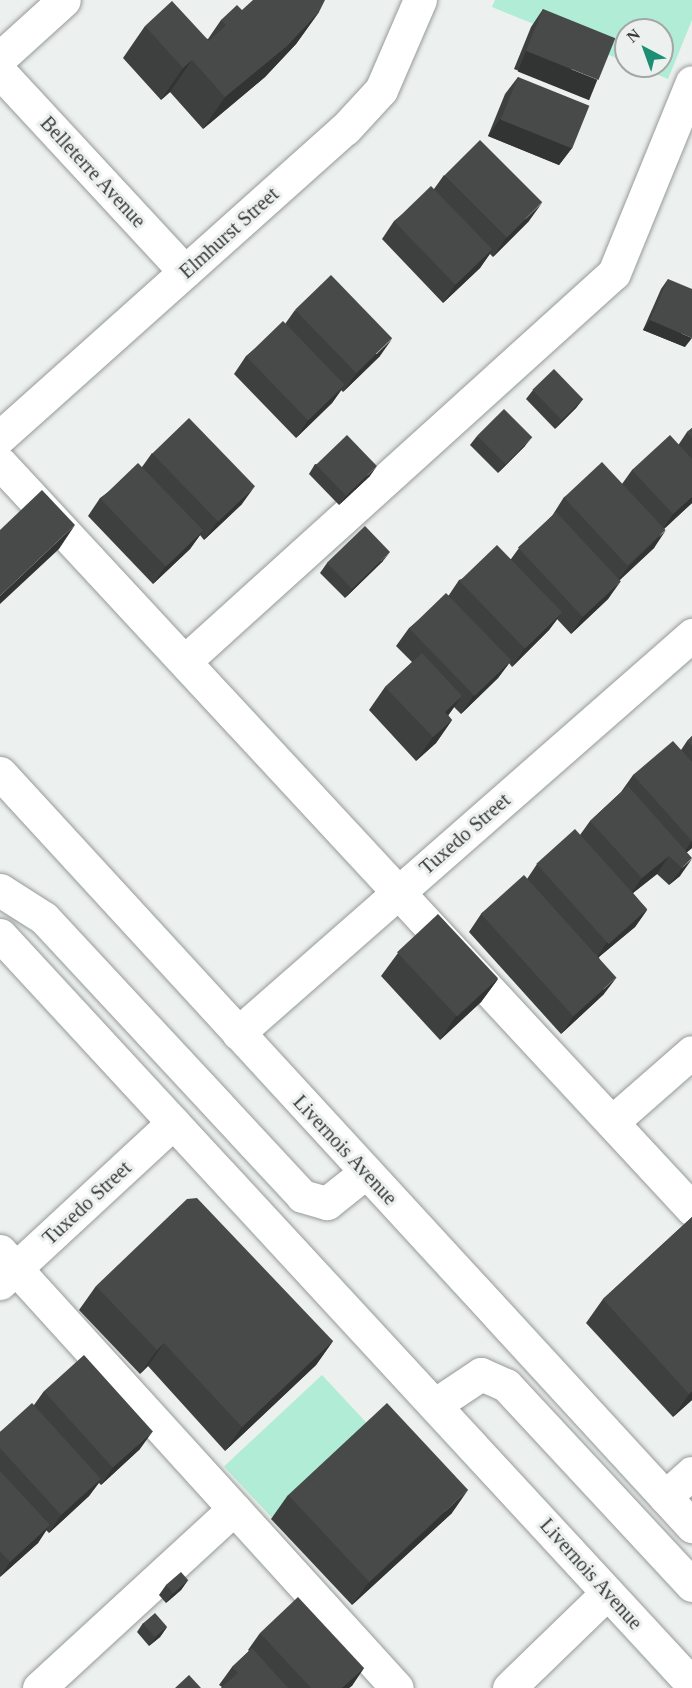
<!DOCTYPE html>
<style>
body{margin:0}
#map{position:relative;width:692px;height:1688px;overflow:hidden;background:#ecf0ee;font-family:"Times New Roman",serif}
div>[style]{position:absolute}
.green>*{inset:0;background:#b1ecd6;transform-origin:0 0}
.roads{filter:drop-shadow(0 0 2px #969a98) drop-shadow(0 0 2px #969a98)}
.minor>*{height:33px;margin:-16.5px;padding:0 16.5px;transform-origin:16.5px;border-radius:16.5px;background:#fff}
.major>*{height:33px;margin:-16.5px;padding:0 16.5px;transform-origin:16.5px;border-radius:16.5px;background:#fff}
.wall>*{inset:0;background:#3d403f}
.shaded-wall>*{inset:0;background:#323433;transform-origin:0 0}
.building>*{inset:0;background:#474a49;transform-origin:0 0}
span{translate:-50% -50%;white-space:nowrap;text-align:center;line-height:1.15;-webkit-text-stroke:6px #ecf0ee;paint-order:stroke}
.street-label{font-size:20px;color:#383a39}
.north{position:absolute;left:614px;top:18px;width:60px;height:60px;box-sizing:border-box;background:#ecf0ee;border:2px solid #a4a7a6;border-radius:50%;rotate:319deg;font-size:16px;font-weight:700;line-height:24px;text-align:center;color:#383a39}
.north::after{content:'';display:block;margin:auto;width:21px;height:27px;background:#1c8f72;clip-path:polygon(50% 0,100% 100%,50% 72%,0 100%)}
</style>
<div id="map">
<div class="green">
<div style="clip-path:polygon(495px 0,692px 0,692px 20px,668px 79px,637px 66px,662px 66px,662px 30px,626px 30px,626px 62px,492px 7px)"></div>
<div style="left:322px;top:1375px;width:70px;height:134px;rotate:47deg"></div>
</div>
<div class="roads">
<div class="minor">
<div style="left:0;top:58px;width:86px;rotate:-42.2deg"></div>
<div style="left:0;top:72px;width:272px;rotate:47.2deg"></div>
<div style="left:0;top:437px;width:462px;rotate:-41.8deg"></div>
<div style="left:345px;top:129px;width:53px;rotate:-47.3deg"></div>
<div style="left:381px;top:90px;width:98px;rotate:-66.6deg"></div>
<div style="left:0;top:463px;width:1018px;rotate:47.15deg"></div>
<div style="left:185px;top:661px;width:578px;rotate:-42.13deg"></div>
<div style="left:614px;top:273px;width:206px;rotate:-67.8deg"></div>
<div style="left:238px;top:1033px;width:604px;rotate:-41.24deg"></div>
<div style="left:612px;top:1122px;width:106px;rotate:-41.2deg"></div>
<div style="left:0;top:1251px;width:590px;rotate:47.75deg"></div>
<div style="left:0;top:1283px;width:236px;rotate:-42.8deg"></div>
<div style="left:665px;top:1497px;width:36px;rotate:-42deg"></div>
<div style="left:39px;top:1688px;width:265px;rotate:-42.6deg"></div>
<div style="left:509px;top:1688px;width:136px;rotate:-44.1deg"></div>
</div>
<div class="major">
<div style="left:0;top:773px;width:1023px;rotate:47.42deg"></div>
<div style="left:0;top:890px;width:52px;rotate:32.5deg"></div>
<div style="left:44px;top:918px;width:379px;rotate:47.1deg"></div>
<div style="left:302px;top:1196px;width:26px;rotate:16deg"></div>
<div style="left:327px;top:1203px;width:50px;rotate:-38.5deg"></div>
<div style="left:0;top:935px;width:1020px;rotate:47.27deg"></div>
<div style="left:436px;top:1404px;width:54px;rotate:-33.7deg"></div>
<div style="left:481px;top:1374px;width:27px;rotate:24deg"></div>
<div style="left:506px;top:1385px;width:273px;rotate:47.1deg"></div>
</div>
</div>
<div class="wall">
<div style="clip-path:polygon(543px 9px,585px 98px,514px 69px,531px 27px)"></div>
<div style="clip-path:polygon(242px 10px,319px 12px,296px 44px,265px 77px,203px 129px,170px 92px,161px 100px,123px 58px,145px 26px,208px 39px,221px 20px)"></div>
<div style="clip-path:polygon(518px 77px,572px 148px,559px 165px,488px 136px,505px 94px)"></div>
<div style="clip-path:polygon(444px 175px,529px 221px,493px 257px,490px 254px,480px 268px,443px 303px,382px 239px,394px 221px,434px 189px)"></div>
<div style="clip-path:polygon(668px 279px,685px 347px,643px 330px,661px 289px)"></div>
<div style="clip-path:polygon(295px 310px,380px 356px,343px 392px,341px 390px,332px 403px,296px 438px,234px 374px,246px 356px,285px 324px)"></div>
<div style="clip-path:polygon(533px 390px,583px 399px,576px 408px,555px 429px,526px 399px)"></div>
<div style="clip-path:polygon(692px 428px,692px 503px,664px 528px,654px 548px,620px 580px,608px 599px,571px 634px,557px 619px,549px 630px,512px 667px,509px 663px,498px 678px,461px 714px,454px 707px,448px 715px,452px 720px,436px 743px,416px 761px,369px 710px,385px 687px,412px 662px,396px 646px,409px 628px,449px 595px,459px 580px,511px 559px,519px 548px,552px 516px,564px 497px,622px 484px,632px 470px,679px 444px,687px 432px)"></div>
<div style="clip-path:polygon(477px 436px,525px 446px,498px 473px,470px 445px)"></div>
<div style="clip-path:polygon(152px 453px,242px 504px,204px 540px,200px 535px,190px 549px,153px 584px,88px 516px,100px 498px,142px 467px)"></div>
<div style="clip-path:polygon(315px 464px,370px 476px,339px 505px,309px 474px)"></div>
<div style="clip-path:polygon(383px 561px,345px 598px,320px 573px,327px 563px)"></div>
<div style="clip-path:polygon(692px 736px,692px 848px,687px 852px,680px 876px,669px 885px,657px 874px,633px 893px,647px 910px,635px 927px,599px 957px,604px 994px,561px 1034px,469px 932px,481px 914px,527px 879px,537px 864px,580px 835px,590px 821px,621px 792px,633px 775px,681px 750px,687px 741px)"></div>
<div style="clip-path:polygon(398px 953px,498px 979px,481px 1002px,440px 1040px,381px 976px)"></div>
<div style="clip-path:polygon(692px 1217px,692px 1400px,673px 1417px,586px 1323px,603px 1299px)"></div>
<div style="clip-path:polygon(96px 1286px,333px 1341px,316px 1365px,225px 1451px,148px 1366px,140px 1374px,79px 1310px)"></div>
<div style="clip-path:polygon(44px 1391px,140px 1449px,101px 1485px,99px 1483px,89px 1496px,49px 1533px,46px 1530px,38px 1543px,0 1577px,0 1432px,34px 1405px)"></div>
<div style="clip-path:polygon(288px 1495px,452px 1513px,352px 1605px,271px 1519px)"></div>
<div style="clip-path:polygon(188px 1580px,181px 1590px,166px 1603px,159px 1595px,166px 1585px)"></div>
<div style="clip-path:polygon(143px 1623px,167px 1627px,160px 1637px,149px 1646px,137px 1632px)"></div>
<div style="clip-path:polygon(260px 1633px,364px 1668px,349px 1688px,221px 1688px,222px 1687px,219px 1685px,232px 1667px,249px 1651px,248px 1650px)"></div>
</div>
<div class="shaded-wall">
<div style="clip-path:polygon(319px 12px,296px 44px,265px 77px,203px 129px,225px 97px)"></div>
<div style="left:526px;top:51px;width:77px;height:22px;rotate:22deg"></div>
<div style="clip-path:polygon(192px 60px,170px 92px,161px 100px,183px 68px)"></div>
<div style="clip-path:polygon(500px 119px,572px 148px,559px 165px,488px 136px)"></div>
<div style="clip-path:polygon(542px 203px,529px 221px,493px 257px,505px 239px)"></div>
<div style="clip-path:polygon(492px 250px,480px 268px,443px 303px,455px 285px)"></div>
<div style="clip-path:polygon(650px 320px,692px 338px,685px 347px,643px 330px)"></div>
<div style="clip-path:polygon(392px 339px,380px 356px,343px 392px,356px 374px)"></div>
<div style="clip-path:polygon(345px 385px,332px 403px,296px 438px,308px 420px)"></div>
<div style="clip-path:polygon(583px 399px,576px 408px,555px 429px,562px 420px)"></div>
<div style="clip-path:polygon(532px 437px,525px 446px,498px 473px,505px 464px)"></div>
<div style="clip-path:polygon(377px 466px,370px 476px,339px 505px,346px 496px)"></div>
<div style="clip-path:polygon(255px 486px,242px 504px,204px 540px,217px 522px)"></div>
<div style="clip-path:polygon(692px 497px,692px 503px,661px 532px,673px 514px)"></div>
<div style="clip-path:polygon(75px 525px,59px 549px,0 604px,0 596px)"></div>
<div style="clip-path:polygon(666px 530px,654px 548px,616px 583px,629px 566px)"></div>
<div style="clip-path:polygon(203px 531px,190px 549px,153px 584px,165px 567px)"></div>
<div style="clip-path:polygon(390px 552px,383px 561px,345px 598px,352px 589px)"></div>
<div style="clip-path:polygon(621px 581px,608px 599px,571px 634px,583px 616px)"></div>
<div style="clip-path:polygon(562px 613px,549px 630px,512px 667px,524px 649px)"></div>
<div style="clip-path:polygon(511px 661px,498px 678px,461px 714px,473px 696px)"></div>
<div style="clip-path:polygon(462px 696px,445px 720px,429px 735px,445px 712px)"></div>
<div style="clip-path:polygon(452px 720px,436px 743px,416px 761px,433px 737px)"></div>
<div style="clip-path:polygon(692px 841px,692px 848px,679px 859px)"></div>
<div style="clip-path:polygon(669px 856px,657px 874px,629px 896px,642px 878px)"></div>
<div style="clip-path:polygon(692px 859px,680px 876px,669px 885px,682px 868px)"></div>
<div style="clip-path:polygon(647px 910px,635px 927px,595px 960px,607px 942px)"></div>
<div style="clip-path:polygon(617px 977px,604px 994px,561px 1034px,574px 1016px)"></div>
<div style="clip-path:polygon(498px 979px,481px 1002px,440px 1040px,456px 1016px)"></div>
<div style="clip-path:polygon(333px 1341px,316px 1365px,225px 1451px,242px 1427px)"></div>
<div style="clip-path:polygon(164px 1343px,148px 1366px,140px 1374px,157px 1350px)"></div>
<div style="clip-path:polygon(692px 1391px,692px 1400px,673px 1417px,689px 1394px)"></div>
<div style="clip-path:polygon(153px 1431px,140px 1449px,101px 1485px,113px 1467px)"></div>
<div style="clip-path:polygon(101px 1479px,89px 1496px,49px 1533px,61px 1515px)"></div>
<div style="clip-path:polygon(468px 1490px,452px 1513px,352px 1605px,369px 1582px)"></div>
<div style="clip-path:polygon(50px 1525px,38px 1543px,0 1577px,10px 1562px)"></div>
<div style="clip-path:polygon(188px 1580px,181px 1590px,166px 1603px,173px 1593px)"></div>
<div style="clip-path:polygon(167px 1627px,160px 1637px,149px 1646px,156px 1637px)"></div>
<div style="clip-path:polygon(364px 1668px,352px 1686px,349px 1688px,342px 1688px)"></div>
</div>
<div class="building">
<div style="clip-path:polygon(253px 0,325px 0,319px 12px,287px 46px,225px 97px,192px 60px,183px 68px,145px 26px,172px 1px,209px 41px,226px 25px,221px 20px,237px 5px,242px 10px)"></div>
<div style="left:543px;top:9px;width:78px;height:45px;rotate:22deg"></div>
<div style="left:518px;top:77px;width:77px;height:46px;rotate:22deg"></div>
<div style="left:480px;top:140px;width:88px;height:50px;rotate:45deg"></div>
<div style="left:431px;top:186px;width:88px;height:51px;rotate:46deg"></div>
<div style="left:331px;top:275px;width:88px;height:50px;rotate:46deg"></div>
<div style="clip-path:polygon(668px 279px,692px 289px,692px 338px,650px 320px)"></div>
<div style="left:283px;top:321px;width:89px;height:51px;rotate:46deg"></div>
<div style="left:554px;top:369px;width:42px;height:30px;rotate:46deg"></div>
<div style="left:504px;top:409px;width:40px;height:38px;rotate:45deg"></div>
<div style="left:189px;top:418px;width:95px;height:51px;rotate:46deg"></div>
<div style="clip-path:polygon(692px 428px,692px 438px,687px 432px)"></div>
<div style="left:347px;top:435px;width:43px;height:43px;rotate:46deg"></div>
<div style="clip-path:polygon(670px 435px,692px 459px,692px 497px,673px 514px,632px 470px)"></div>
<div style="left:602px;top:462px;width:93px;height:52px;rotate:47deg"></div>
<div style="left:138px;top:463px;width:94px;height:52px;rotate:46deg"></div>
<div style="clip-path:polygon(42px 490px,75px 525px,0 596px,0 530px)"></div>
<div style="left:556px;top:512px;width:95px;height:52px;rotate:47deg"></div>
<div style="left:365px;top:526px;width:36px;height:53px;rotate:46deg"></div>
<div style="left:497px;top:545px;width:94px;height:52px;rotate:46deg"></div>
<div style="left:446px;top:593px;width:94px;height:51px;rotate:46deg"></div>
<div style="clip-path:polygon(422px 653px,462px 696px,445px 712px,452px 720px,433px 737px,385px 687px)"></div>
<div style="clip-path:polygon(692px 736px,692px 746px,687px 741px)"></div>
<div style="clip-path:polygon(673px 741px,692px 762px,692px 841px,633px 775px)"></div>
<div style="clip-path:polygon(628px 786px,692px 858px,682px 868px,669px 856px,642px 878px,590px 821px)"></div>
<div style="left:575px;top:829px;width:108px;height:52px;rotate:48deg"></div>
<div style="left:524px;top:875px;width:138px;height:58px;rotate:48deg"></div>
<div style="left:438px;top:914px;width:88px;height:56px;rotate:47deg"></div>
<div style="clip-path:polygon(197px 1198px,333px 1341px,242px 1427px,164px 1343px,157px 1350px,96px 1286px,187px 1199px)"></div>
<div style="clip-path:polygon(692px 1217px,692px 1391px,689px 1394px,603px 1299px)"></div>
<div style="left:84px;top:1355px;width:103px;height:54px;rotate:48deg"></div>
<div style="clip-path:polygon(32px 1403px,101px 1479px,61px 1515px,0 1448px,0 1432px)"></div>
<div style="left:387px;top:1403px;width:119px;height:135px;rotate:47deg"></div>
<div style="clip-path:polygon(0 1471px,50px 1525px,10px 1562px,0 1551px)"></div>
<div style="left:181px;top:1572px;width:11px;height:20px;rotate:49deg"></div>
<div style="clip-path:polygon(298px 1597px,364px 1668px,342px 1688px,311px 1688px,260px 1633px)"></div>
<div style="left:155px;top:1613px;width:18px;height:16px;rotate:49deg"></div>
<div style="clip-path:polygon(252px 1648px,288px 1688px,221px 1688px,238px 1673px,232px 1667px)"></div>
<div style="clip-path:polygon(189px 1675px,201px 1688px,175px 1688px)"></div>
</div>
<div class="street-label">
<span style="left:93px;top:172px;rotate:47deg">Belleterre Avenue</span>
<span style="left:229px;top:233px;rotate:-42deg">Elmhurst Street</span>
<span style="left:465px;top:834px;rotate:-41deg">Tuxedo Street</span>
<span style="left:345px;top:1150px;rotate:47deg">Livernois Avenue</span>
<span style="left:87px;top:1203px;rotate:-43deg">Tuxedo Street</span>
<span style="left:591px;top:1574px;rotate:48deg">Livernois Avenue</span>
</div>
<div class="north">N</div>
</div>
